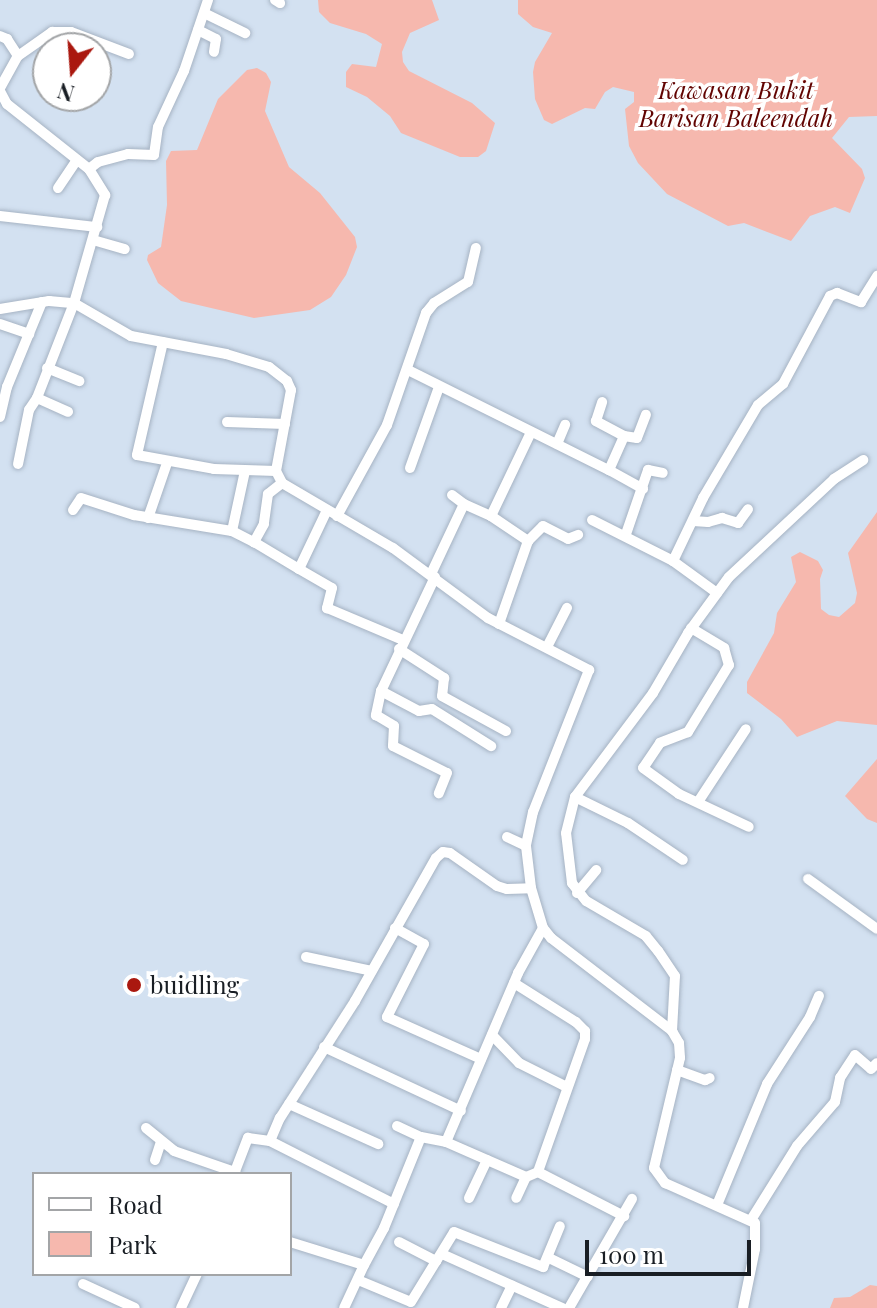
<!DOCTYPE html>
<style>
body{margin:0}
#map{position:relative;width:877px;height:1308px;overflow:hidden;background:#d3e1f1;font-family:"Playfair Display",serif}
div>[style]{position:absolute}
.green>*{inset:0;background:#f6b8ae}
.roads{filter:drop-shadow(0 0 2px #a6b3c3) drop-shadow(0 0 2px #a6b3c3)}
.street>*{height:10px;margin:-5px;padding:0 5px;transform-origin:5px;border-radius:5px;background:#fff}
.dots>*{width:22px;height:22px;translate:-50% -50%;box-sizing:border-box;border:4px solid #fff;border-radius:50%}
span{translate:-50% -50%;white-space:nowrap;text-align:center;line-height:1.15;-webkit-text-stroke:7px #fff;paint-order:stroke}
.park-label{font-size:24px;color:#610301;font-style:italic}
.poi-label{font-size:24px;color:#191e24}
.left{translate:0 -50%;text-align:left}
.legend{position:absolute;left:32px;top:1172px;width:260px;height:104px;box-sizing:border-box;background:#fff;border:2px solid #a3a5a7;margin:0;padding:10px 14px;list-style:none;font-size:24px;color:#191e24}
.legend li{display:flex;align-items:center;gap:16px;height:40px}
.legend b{width:40px;border:2px solid #a3a5a7}
.north{position:absolute;left:32px;top:32px;width:80px;height:80px;box-sizing:border-box;background:#fff;border:2px solid #a3a5a7;border-radius:50%;rotate:197deg;font-size:22px;font-weight:700;line-height:32px;text-align:center;color:#191e24}
.north::after{content:'';display:block;margin:auto;width:28px;height:36px;background:#aa180f;clip-path:polygon(50% 0,100% 100%,50% 72%,0 100%)}
.scale{position:absolute;left:585px;top:1240px;width:166px;height:36px;box-sizing:border-box;border:4px solid #191e24;border-top:0;padding-left:10px;font-size:24px;line-height:28px;white-space:nowrap;color:#191e24;-webkit-text-stroke:6px #fff;paint-order:stroke}
</style>
<div id="map">
<div class="green">
<div style="clip-path:polygon(318px 0,432px 0,439px 20px,410px 33px,402px 52px,403px 62px,409px 71px,472px 103px,495px 123px,486px 151px,478px 157px,460px 157px,401px 133px,390px 116px,367px 97px,346px 87px,346px 72px,352px 64px,376px 67px,382px 44px,366px 34px,330px 23px,319px 12px)"></div>
<div style="clip-path:polygon(518px 0,877px 0,877px 116px,849px 117px,832px 138px,862px 169px,865px 178px,850px 213px,835px 207px,810px 216px,791px 241px,744px 223px,728px 226px,667px 194px,638px 163px,629px 146px,625px 109px,634px 102px,634px 92px,613px 87px,605px 92px,595px 109px,585px 108px,552px 124px,544px 120px,535px 99px,533px 72px,535px 62px,552px 33px,533px 27px,518px 14px)"></div>
<div style="clip-path:polygon(257px 68px,266px 73px,271px 82px,265px 111px,289px 167px,320px 193px,355px 237px,357px 247px,346px 275px,331px 297px,310px 310px,254px 318px,181px 301px,158px 283px,147px 260px,148px 255px,161px 247px,167px 205px,166px 161px,171px 151px,197px 150px,218px 99px,247px 70px)"></div>
<div style="clip-path:polygon(877px 512px,877px 725px,837px 721px,797px 737px,781px 719px,747px 693px,747px 682px,774px 633px,777px 613px,796px 582px,791px 557px,800px 552px,818px 561px,823px 570px,820px 579px,821px 609px,829px 615px,839px 617px,855px 603px,857px 593px,848px 553px)"></div>
<div style="clip-path:polygon(877px 759px,877px 823px,867px 819px,845px 796px)"></div>
<div style="clip-path:polygon(870px 1285px,877px 1286px,877px 1308px,830px 1308px,834px 1298px,850px 1297px)"></div>
</div>
<div class="roads">
<div class="street">
<div style="left:275px;top:0;width:6px;rotate:31deg"></div>
<div style="left:204px;top:13px;width:46px;rotate:26deg"></div>
<div style="left:198px;top:30px;width:20px;rotate:27deg"></div>
<div style="left:216px;top:39px;width:13px;rotate:99deg"></div>
<div style="left:0;top:36px;width:8px;rotate:23deg"></div>
<div style="left:7px;top:39px;width:20px;rotate:57deg"></div>
<div style="left:0;top:88px;width:37px;rotate:-61deg"></div>
<div style="left:18px;top:56px;width:42px;rotate:-35.2deg"></div>
<div style="left:52px;top:32px;width:19px"></div>
<div style="left:71px;top:32px;width:62px;rotate:20.8deg"></div>
<div style="left:0;top:91px;width:15px;rotate:62deg"></div>
<div style="left:7px;top:104px;width:105px;rotate:38.4deg"></div>
<div style="left:89px;top:169px;width:31px;rotate:58deg"></div>
<div style="left:105px;top:195px;width:112px;rotate:106deg"></div>
<div style="left:74px;top:303px;width:102px;rotate:111.3deg"></div>
<div style="left:37px;top:398px;width:14px;rotate:124deg"></div>
<div style="left:29px;top:410px;width:55px;rotate:101.5deg"></div>
<div style="left:89px;top:169px;width:11px;rotate:-38deg"></div>
<div style="left:98px;top:162px;width:31px;rotate:-15deg"></div>
<div style="left:128px;top:154px;width:26px;rotate:2deg"></div>
<div style="left:154px;top:155px;width:28px;rotate:-82deg"></div>
<div style="left:158px;top:127px;width:62px;rotate:-65.1deg"></div>
<div style="left:184px;top:71px;width:75px;rotate:-71.3deg"></div>
<div style="left:58px;top:188px;width:34px;rotate:-56deg"></div>
<div style="left:0;top:216px;width:98px;rotate:6.5deg"></div>
<div style="left:93px;top:240px;width:33px;rotate:16deg"></div>
<div style="left:0;top:309px;width:50px;rotate:-9.3deg"></div>
<div style="left:49px;top:301px;width:25px;rotate:5deg"></div>
<div style="left:74px;top:303px;width:66px;rotate:30.1deg"></div>
<div style="left:131px;top:336px;width:97px;rotate:10.7deg"></div>
<div style="left:226px;top:354px;width:45px;rotate:16.8deg"></div>
<div style="left:269px;top:367px;width:23px;rotate:38deg"></div>
<div style="left:287px;top:381px;width:10px;rotate:66deg"></div>
<div style="left:291px;top:390px;width:82px;rotate:100.5deg"></div>
<div style="left:276px;top:471px;width:13px;rotate:63deg"></div>
<div style="left:282px;top:483px;width:129px;rotate:30.4deg"></div>
<div style="left:393px;top:548px;width:118px;rotate:36.4deg"></div>
<div style="left:488px;top:618px;width:114px;rotate:27.2deg"></div>
<div style="left:589px;top:670px;width:153px;rotate:111.5deg"></div>
<div style="left:533px;top:812px;width:35px;rotate:102deg"></div>
<div style="left:526px;top:846px;width:42px;rotate:83.2deg"></div>
<div style="left:531px;top:888px;width:42px;rotate:73.3deg"></div>
<div style="left:543px;top:928px;width:13px;rotate:51deg"></div>
<div style="left:551px;top:938px;width:153px;rotate:37.5deg"></div>
<div style="left:672px;top:1031px;width:14px;rotate:60deg"></div>
<div style="left:679px;top:1043px;width:15px;rotate:86deg"></div>
<div style="left:680px;top:1058px;width:113px;rotate:103.3deg"></div>
<div style="left:654px;top:1168px;width:19px;rotate:54deg"></div>
<div style="left:665px;top:1183px;width:98px;rotate:24deg"></div>
<div style="left:755px;top:1223px;width:26px;rotate:90deg"></div>
<div style="left:755px;top:1249px;width:60px;rotate:101.5deg"></div>
<div style="left:0;top:324px;width:31px;rotate:19deg"></div>
<div style="left:163px;top:342px;width:116px;rotate:103deg"></div>
<div style="left:137px;top:455px;width:78px;rotate:10.3deg"></div>
<div style="left:214px;top:469px;width:62px;rotate:1.8deg"></div>
<div style="left:47px;top:368px;width:35px;rotate:22deg"></div>
<div style="left:408px;top:370px;width:225px;rotate:26.5deg"></div>
<div style="left:609px;top:470px;width:37px;rotate:-66deg"></div>
<div style="left:624px;top:436px;width:32px;rotate:-152deg"></div>
<div style="left:596px;top:421px;width:20px;rotate:-72deg"></div>
<div style="left:37px;top:398px;width:34px;rotate:24deg"></div>
<div style="left:0;top:417px;width:31px;rotate:-77deg"></div>
<div style="left:7px;top:387px;width:92px;rotate:-67.6deg"></div>
<div style="left:227px;top:422px;width:58px;rotate:2deg"></div>
<div style="left:624px;top:436px;width:13px;rotate:9deg"></div>
<div style="left:637px;top:438px;width:25px;rotate:-69deg"></div>
<div style="left:557px;top:444px;width:21px;rotate:-67deg"></div>
<div style="left:410px;top:468px;width:86px;rotate:-70.3deg"></div>
<div style="left:609px;top:470px;width:39px;rotate:29deg"></div>
<div style="left:282px;top:483px;width:18px;rotate:142deg"></div>
<div style="left:268px;top:494px;width:30px;rotate:98deg"></div>
<div style="left:264px;top:524px;width:21px;rotate:119deg"></div>
<div style="left:254px;top:542px;width:52px;rotate:31deg"></div>
<div style="left:299px;top:569px;width:65px;rotate:-64.6deg"></div>
<div style="left:452px;top:495px;width:15px;rotate:37deg"></div>
<div style="left:464px;top:504px;width:30px;rotate:24deg"></div>
<div style="left:491px;top:516px;width:93px;rotate:-64.5deg"></div>
<div style="left:73px;top:510px;width:14px;rotate:-56deg"></div>
<div style="left:81px;top:498px;width:56px;rotate:17.8deg"></div>
<div style="left:134px;top:515px;width:99px;rotate:9.3deg"></div>
<div style="left:232px;top:531px;width:61px;rotate:-77.8deg"></div>
<div style="left:337px;top:516px;width:104px;rotate:-61.2deg"></div>
<div style="left:387px;top:425px;width:119px;rotate:-70.8deg"></div>
<div style="left:426px;top:313px;width:13px;rotate:-51deg"></div>
<div style="left:434px;top:303px;width:40px;rotate:-32deg"></div>
<div style="left:468px;top:282px;width:35px;rotate:-77deg"></div>
<div style="left:491px;top:516px;width:45px;rotate:34deg"></div>
<div style="left:528px;top:541px;width:88px;rotate:109.3deg"></div>
<div style="left:148px;top:518px;width:58px;rotate:-70.9deg"></div>
<div style="left:592px;top:520px;width:91px;rotate:26.8deg"></div>
<div style="left:693px;top:521px;width:15px;rotate:4deg"></div>
<div style="left:708px;top:522px;width:15px;rotate:-16deg"></div>
<div style="left:722px;top:518px;width:17px;rotate:17deg"></div>
<div style="left:738px;top:523px;width:17px;rotate:-54deg"></div>
<div style="left:232px;top:531px;width:25px;rotate:27deg"></div>
<div style="left:626px;top:534px;width:68px;rotate:-71deg"></div>
<div style="left:648px;top:470px;width:15px;rotate:11deg"></div>
<div style="left:528px;top:541px;width:21px;rotate:-45deg"></div>
<div style="left:543px;top:526px;width:28px;rotate:27deg"></div>
<div style="left:568px;top:539px;width:11px;rotate:-22deg"></div>
<div style="left:299px;top:569px;width:38px;rotate:30deg"></div>
<div style="left:332px;top:588px;width:21px;rotate:104deg"></div>
<div style="left:327px;top:608px;width:82px;rotate:22.8deg"></div>
<div style="left:431px;top:574px;width:77px;rotate:-64.8deg"></div>
<div style="left:435px;top:577px;width:126px;rotate:115.3deg"></div>
<div style="left:381px;top:691px;width:25px;rotate:102deg"></div>
<div style="left:376px;top:715px;width:21px;rotate:31deg"></div>
<div style="left:394px;top:726px;width:20px;rotate:93deg"></div>
<div style="left:393px;top:746px;width:60px;rotate:26.6deg"></div>
<div style="left:447px;top:773px;width:22px;rotate:112deg"></div>
<div style="left:717px;top:593px;width:54px;rotate:-144deg"></div>
<div style="left:673px;top:561px;width:70px;rotate:-64.5deg"></div>
<div style="left:703px;top:498px;width:108px;rotate:-59.4deg"></div>
<div style="left:758px;top:405px;width:33px;rotate:-40deg"></div>
<div style="left:783px;top:384px;width:100px;rotate:-61.9deg"></div>
<div style="left:830px;top:296px;width:8px;rotate:-23deg"></div>
<div style="left:837px;top:293px;width:26px;rotate:21deg"></div>
<div style="left:861px;top:302px;width:31px;rotate:-58deg"></div>
<div style="left:691px;top:628px;width:39px;rotate:31deg"></div>
<div style="left:724px;top:648px;width:18px;rotate:74deg"></div>
<div style="left:729px;top:665px;width:79px;rotate:121.5deg"></div>
<div style="left:688px;top:732px;width:30px;rotate:159deg"></div>
<div style="left:660px;top:743px;width:30px;rotate:124deg"></div>
<div style="left:643px;top:768px;width:44px;rotate:35.8deg"></div>
<div style="left:679px;top:794px;width:77px;rotate:25.2deg"></div>
<div style="left:547px;top:647px;width:44px;rotate:-62.9deg"></div>
<div style="left:399px;top:649px;width:54px;rotate:32.8deg"></div>
<div style="left:444px;top:678px;width:18px;rotate:96deg"></div>
<div style="left:442px;top:696px;width:73px;rotate:28.7deg"></div>
<div style="left:381px;top:691px;width:43px;rotate:27.8deg"></div>
<div style="left:419px;top:711px;width:13px;rotate:-9deg"></div>
<div style="left:432px;top:709px;width:70px;rotate:32.1deg"></div>
<div style="left:575px;top:797px;width:59px;rotate:26.1deg"></div>
<div style="left:628px;top:823px;width:66px;rotate:33.9deg"></div>
<div style="left:698px;top:802px;width:87px;rotate:-56.7deg"></div>
<div style="left:507px;top:837px;width:21px;rotate:25deg"></div>
<div style="left:808px;top:879px;width:85px;rotate:35.9deg"></div>
<div style="left:577px;top:893px;width:30px;rotate:-50deg"></div>
<div style="left:395px;top:928px;width:33px;rotate:29deg"></div>
<div style="left:424px;top:944px;width:82px;rotate:116.9deg"></div>
<div style="left:387px;top:1017px;width:103px;rotate:24.1deg"></div>
<div style="left:306px;top:957px;width:67px;rotate:12deg"></div>
<div style="left:514px;top:983px;width:73px;rotate:32.2deg"></div>
<div style="left:576px;top:1022px;width:13px;rotate:45deg"></div>
<div style="left:585px;top:1031px;width:8px;rotate:90deg"></div>
<div style="left:585px;top:1039px;width:141px;rotate:109.5deg"></div>
<div style="left:538px;top:1172px;width:13px;rotate:157deg"></div>
<div style="left:526px;top:1177px;width:23px;rotate:115deg"></div>
<div style="left:672px;top:1031px;width:55px;rotate:-86.9deg"></div>
<div style="left:675px;top:976px;width:30px;rotate:-124deg"></div>
<div style="left:658px;top:951px;width:19px;rotate:-129deg"></div>
<div style="left:646px;top:936px;width:69px;rotate:-149.7deg"></div>
<div style="left:586px;top:901px;width:23px;rotate:-128deg"></div>
<div style="left:572px;top:883px;width:50px;rotate:-96.8deg"></div>
<div style="left:566px;top:833px;width:37px;rotate:-76deg"></div>
<div style="left:575px;top:797px;width:130px;rotate:-53.1deg"></div>
<div style="left:653px;top:693px;width:69px;rotate:-59.7deg"></div>
<div style="left:688px;top:633px;width:69px;rotate:-53.8deg"></div>
<div style="left:729px;top:577px;width:144px;rotate:-43deg"></div>
<div style="left:834px;top:479px;width:35px;rotate:-33deg"></div>
<div style="left:492px;top:1035px;width:39px;rotate:46deg"></div>
<div style="left:519px;top:1063px;width:54px;rotate:26.6deg"></div>
<div style="left:324px;top:1047px;width:151px;rotate:25deg"></div>
<div style="left:677px;top:1070px;width:30px;rotate:20deg"></div>
<div style="left:705px;top:1080px;width:5px;rotate:-22deg"></div>
<div style="left:289px;top:1104px;width:98px;rotate:24.2deg"></div>
<div style="left:397px;top:1126px;width:26px;rotate:25deg"></div>
<div style="left:421px;top:1137px;width:25px;rotate:11deg"></div>
<div style="left:446px;top:1142px;width:87px;rotate:23.6deg"></div>
<div style="left:146px;top:1128px;width:36px;rotate:39deg"></div>
<div style="left:174px;top:1151px;width:65px;rotate:19deg"></div>
<div style="left:270px;top:1141px;width:139px;rotate:26.9deg"></div>
<div style="left:446px;top:1142px;width:184px;rotate:-66.9deg"></div>
<div style="left:518px;top:973px;width:51px;rotate:-60.9deg"></div>
<div style="left:155px;top:1160px;width:19px;rotate:-72deg"></div>
<div style="left:538px;top:1172px;width:97px;rotate:27.1deg"></div>
<div style="left:234px;top:1174px;width:39px;rotate:-69deg"></div>
<div style="left:248px;top:1138px;width:22px;rotate:8deg"></div>
<div style="left:270px;top:1141px;width:25px;rotate:-67deg"></div>
<div style="left:280px;top:1118px;width:139px;rotate:-57.3deg"></div>
<div style="left:355px;top:1001px;width:164px;rotate:-60.5deg"></div>
<div style="left:436px;top:858px;width:9px;rotate:-41deg"></div>
<div style="left:443px;top:852px;width:7px;rotate:8deg"></div>
<div style="left:450px;top:853px;width:57px;rotate:35.1deg"></div>
<div style="left:497px;top:886px;width:10px;rotate:17deg"></div>
<div style="left:507px;top:889px;width:24px;rotate:-2deg"></div>
<div style="left:469px;top:1198px;width:42px;rotate:-64.7deg"></div>
<div style="left:717px;top:1205px;width:131px;rotate:-67.5deg"></div>
<div style="left:767px;top:1084px;width:80px;rotate:-57.3deg"></div>
<div style="left:810px;top:1017px;width:23px;rotate:-67deg"></div>
<div style="left:751px;top:1220px;width:87px;rotate:-58.1deg"></div>
<div style="left:797px;top:1146px;width:58px;rotate:-49.2deg"></div>
<div style="left:835px;top:1102px;width:25px;rotate:-78deg"></div>
<div style="left:840px;top:1078px;width:27px;rotate:-57deg"></div>
<div style="left:855px;top:1055px;width:21px;rotate:41deg"></div>
<div style="left:871px;top:1069px;width:8px;rotate:-45deg"></div>
<div style="left:290px;top:1242px;width:77px;rotate:17.3deg"></div>
<div style="left:364px;top:1265px;width:47px;rotate:114.9deg"></div>
<div style="left:399px;top:1242px;width:42px;rotate:27.2deg"></div>
<div style="left:442px;top:1254px;width:132px;rotate:24.2deg"></div>
<div style="left:549px;top:1258px;width:43px;rotate:26deg"></div>
<div style="left:364px;top:1265px;width:42px;rotate:-61.6deg"></div>
<div style="left:384px;top:1228px;width:98px;rotate:-67.9deg"></div>
<div style="left:358px;top:1280px;width:57px;rotate:22.5deg"></div>
<div style="left:411px;top:1302px;width:82px;rotate:-58.4deg"></div>
<div style="left:454px;top:1232px;width:96px;rotate:21.5deg"></div>
<div style="left:543px;top:1267px;width:44px;rotate:-67.5deg"></div>
<div style="left:83px;top:1284px;width:57px;rotate:24.8deg"></div>
<div style="left:181px;top:1308px;width:38px;rotate:-65deg"></div>
<div style="left:501px;top:1308px;width:25px;rotate:-64deg"></div>
<div style="left:569px;top:1308px;width:126px;rotate:-60deg"></div>
</div>
</div>
<div class="dots">
<div style="left:134px;top:985px;background:#aa180f"></div>
</div>
<div class="park-label">
<span style="left:736px;top:104px">Kawasan Bukit<br>Barisan Baleendah</span>
</div>
<div class="poi-label">
<span class="left" style="left:150px;top:985px">buidling</span>
</div>
<ul class="legend">
<li><b style="height:10px;background:#fff"></b>Road</li>
<li><b style="height:22px;background:#f6b8ae"></b>Park</li>
</ul>
<div class="north">N</div>
<div class="scale">100 m</div>
</div>
